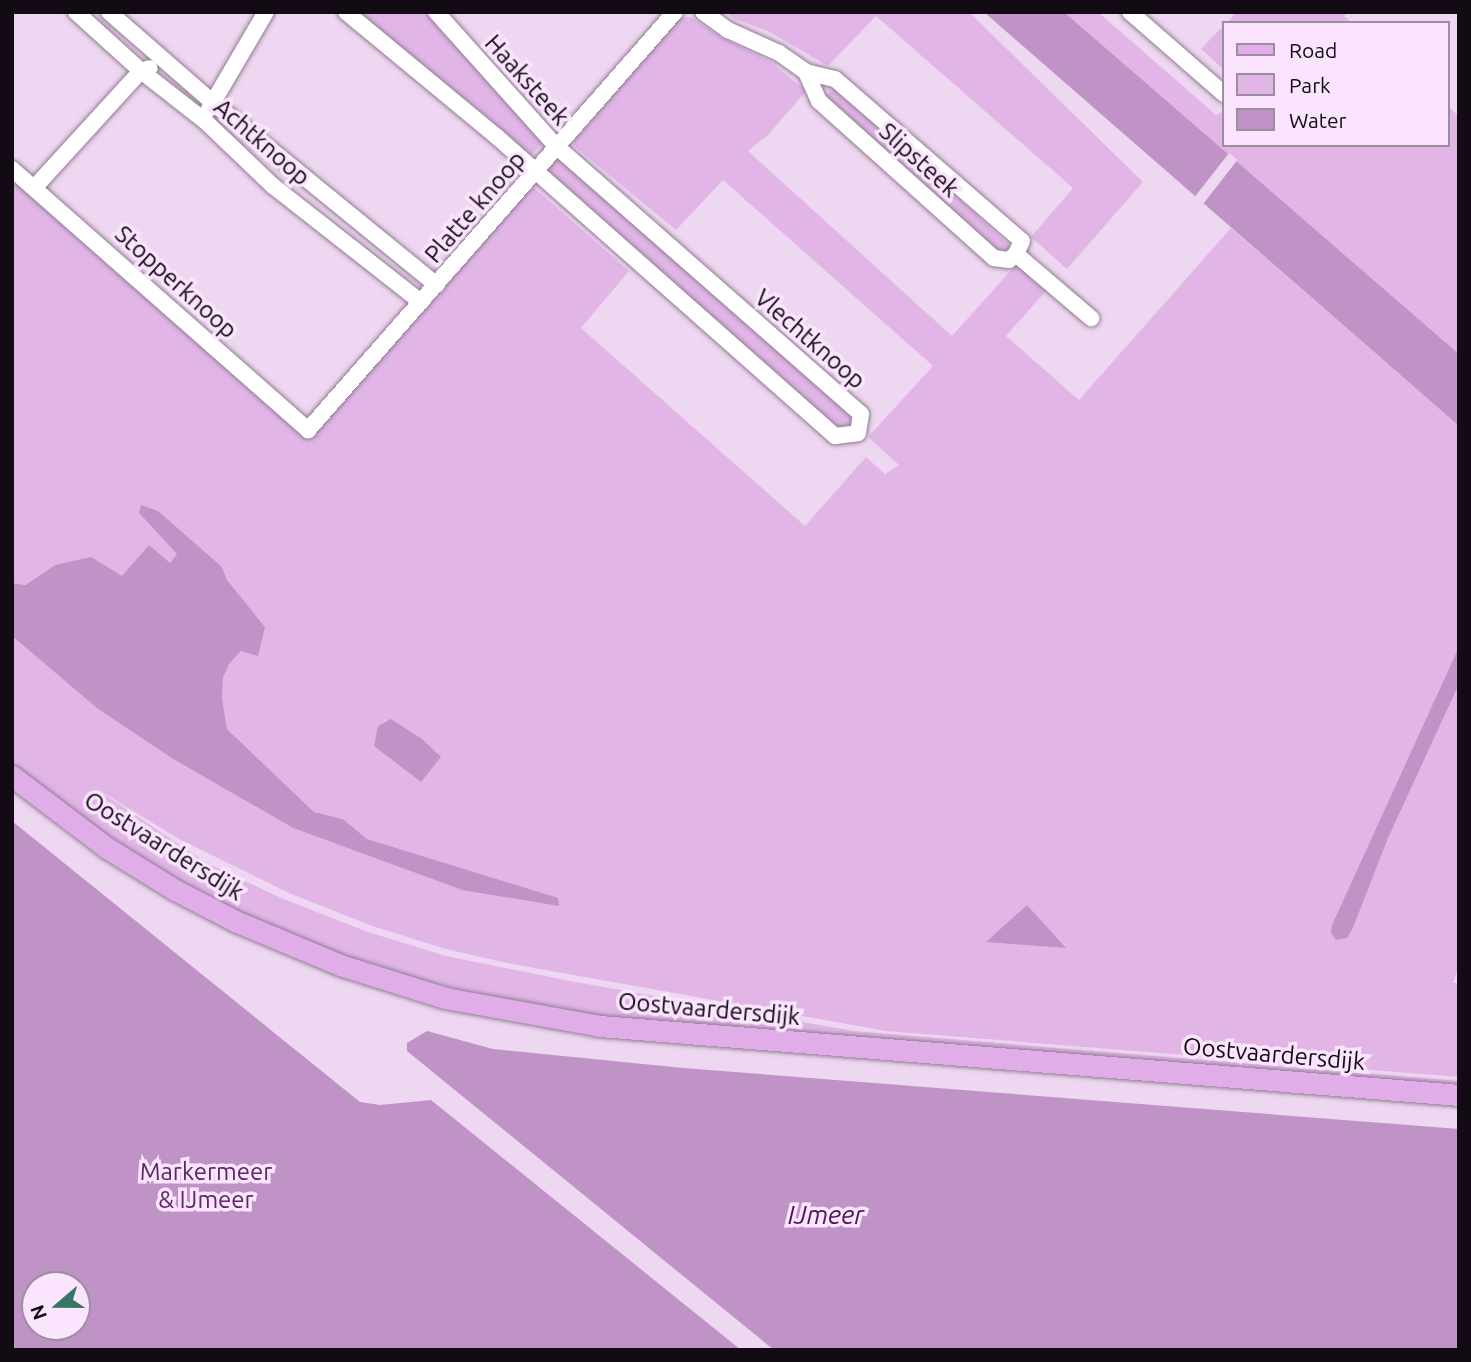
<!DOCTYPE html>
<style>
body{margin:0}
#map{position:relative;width:1471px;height:1362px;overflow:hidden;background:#eed7f0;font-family:Ubuntu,sans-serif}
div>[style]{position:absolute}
.green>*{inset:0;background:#e1b6e7}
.water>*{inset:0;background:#c093c7}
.pier>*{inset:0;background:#eed7f0;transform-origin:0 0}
.roads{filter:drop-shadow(0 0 2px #917d94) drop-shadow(0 0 2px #917d94)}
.minor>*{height:16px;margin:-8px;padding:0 8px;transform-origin:8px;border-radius:8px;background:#fff}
.major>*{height:21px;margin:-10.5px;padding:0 10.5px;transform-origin:10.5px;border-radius:10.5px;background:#e0ade8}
span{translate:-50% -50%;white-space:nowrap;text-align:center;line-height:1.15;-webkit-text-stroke:7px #fbe4fe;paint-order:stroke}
.street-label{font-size:24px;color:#130b14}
.park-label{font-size:24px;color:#5e2766}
.water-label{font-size:26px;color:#4e1756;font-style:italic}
.frame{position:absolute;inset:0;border:14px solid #130b14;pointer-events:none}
.legend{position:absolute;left:1222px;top:21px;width:228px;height:126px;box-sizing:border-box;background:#fbe4fe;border:2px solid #9e8da0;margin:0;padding:9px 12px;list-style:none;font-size:21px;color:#130b14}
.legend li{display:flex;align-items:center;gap:14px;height:35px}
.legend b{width:35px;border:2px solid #9e8da0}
.north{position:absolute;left:21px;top:1271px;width:70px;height:70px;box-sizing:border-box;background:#fbe4fe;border:2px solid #9e8da0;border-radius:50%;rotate:250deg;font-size:19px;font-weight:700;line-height:28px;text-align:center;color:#130b14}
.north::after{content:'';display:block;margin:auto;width:24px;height:32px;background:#377664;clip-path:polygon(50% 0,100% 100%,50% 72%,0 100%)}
</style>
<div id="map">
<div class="green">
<div style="clip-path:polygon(354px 12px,425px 12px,543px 143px,529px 157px)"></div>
<div style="clip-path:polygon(726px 12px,969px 12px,1143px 182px,1067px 269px,1031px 237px,1073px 188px,876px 16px,828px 66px,768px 31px,734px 19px)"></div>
<div style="clip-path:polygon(1064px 12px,1098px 12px,1216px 115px,1224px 111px,1224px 145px,1448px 145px,1448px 107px,1459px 116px,1459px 354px)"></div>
<div style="clip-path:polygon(1236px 12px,1348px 12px,1344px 16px,1352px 23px,1227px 23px)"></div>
<div style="clip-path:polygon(691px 17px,720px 37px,771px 62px,806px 91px,769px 134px,748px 151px,952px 336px,1022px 258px,1052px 284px,1006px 336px,1079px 400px,1231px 228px,1459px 426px,1459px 965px,1453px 983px,1459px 983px,1459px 1077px,886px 1031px,507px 963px,446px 949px,375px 927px,291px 894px,179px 839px,92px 786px,205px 862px,281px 898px,368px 932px,446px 956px,570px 981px,854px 1031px,1459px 1081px,1459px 1088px,605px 1020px,517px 1005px,373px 967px,265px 926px,151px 866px,12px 768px,12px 636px,98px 709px,173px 759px,293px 828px,462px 890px,367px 839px,343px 819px,314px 812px,227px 729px,222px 698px,223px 678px,229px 664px,265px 627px,227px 580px,222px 567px,139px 513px,178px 554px,170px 563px,122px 576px,55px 565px,24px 585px,12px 583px,12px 176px,310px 436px,531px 185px,629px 271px,581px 328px,805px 526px,866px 457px,885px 474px,899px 465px,868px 437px,933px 366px,723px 180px,676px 230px,574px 146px,574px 141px,680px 18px)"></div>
<div style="clip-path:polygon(1224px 25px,1224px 70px,1201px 49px)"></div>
<div style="clip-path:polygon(832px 89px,856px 102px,1012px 248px,1007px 252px,997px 250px,826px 97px)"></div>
<div style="clip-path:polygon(556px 159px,562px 160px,852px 414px,851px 425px,845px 430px,837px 429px,550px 177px,547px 168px)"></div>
</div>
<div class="water">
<div style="clip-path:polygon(984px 12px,1064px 12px,1459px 354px,1459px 426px)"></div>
<div style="clip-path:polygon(141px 505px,158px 511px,222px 567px,227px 580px,265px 627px,258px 656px,241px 651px,229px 664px,223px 678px,222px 698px,227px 729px,314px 812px,343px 819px,367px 839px,558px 898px,559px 906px,462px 890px,293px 828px,173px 759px,98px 709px,12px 636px,12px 583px,25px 585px,55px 565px,91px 557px,122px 576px,149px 545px,170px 563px,177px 554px,139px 513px)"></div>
<div style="clip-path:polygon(1459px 647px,1459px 684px,1388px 838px,1352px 930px,1347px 938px,1336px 940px,1331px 933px,1332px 925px)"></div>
<div style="clip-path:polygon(391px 719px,422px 739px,441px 757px,421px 782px,374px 746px,378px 726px)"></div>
<div style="clip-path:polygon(evenodd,12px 821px,360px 1102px,380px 1105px,431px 1100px,741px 1350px,12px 1350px,12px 821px,77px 1285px,77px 1327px,35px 1327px,35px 1285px,77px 1285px)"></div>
<div style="clip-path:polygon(1027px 905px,1066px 948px,986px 942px)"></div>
<div style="clip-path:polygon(427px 1031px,493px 1049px,683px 1068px,1459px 1129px,1459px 1350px,774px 1350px,407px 1051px,407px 1043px)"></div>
</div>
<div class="pier">
<div style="left:1229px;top:153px;width:11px;height:59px;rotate:38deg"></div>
</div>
<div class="roads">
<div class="minor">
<div style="left:76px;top:12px;width:88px;rotate:42.2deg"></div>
<div style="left:141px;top:71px;width:81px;rotate:38deg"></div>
<div style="left:205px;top:121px;width:94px;rotate:43.7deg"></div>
<div style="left:273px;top:186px;width:188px;rotate:38.1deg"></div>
<div style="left:109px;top:12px;width:135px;rotate:41.1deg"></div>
<div style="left:211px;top:101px;width:291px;rotate:39.2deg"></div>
<div style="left:346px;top:12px;width:195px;rotate:39.6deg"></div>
<div style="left:496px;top:136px;width:453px;rotate:41.5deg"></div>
<div style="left:835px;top:436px;width:23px;rotate:-7deg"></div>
<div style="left:858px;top:433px;width:19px;rotate:-81deg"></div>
<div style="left:861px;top:414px;width:406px;rotate:-138.7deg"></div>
<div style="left:556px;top:146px;width:180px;rotate:-131.8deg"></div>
<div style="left:703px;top:12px;width:31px;rotate:36deg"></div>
<div style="left:728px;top:30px;width:56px;rotate:24.3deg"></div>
<div style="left:779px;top:53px;width:33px;rotate:35deg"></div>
<div style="left:806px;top:72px;width:30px;rotate:14deg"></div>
<div style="left:835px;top:79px;width:247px;rotate:40.9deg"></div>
<div style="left:1022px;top:241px;width:14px;rotate:115deg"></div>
<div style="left:1016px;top:254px;width:99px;rotate:40.5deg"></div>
<div style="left:1130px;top:12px;width:125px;rotate:41.1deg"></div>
<div style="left:806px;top:72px;width:32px;rotate:66deg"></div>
<div style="left:819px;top:101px;width:235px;rotate:41.9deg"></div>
<div style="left:994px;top:258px;width:15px;rotate:8deg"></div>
<div style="left:1009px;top:260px;width:9px;rotate:-41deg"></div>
<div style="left:209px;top:109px;width:113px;rotate:-59.6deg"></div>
<div style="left:12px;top:169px;width:395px;rotate:41.4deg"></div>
<div style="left:308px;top:430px;width:556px;rotate:-48.72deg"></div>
<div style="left:34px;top:188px;width:159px;rotate:-47.6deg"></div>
<div style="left:141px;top:71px;width:9px;rotate:-18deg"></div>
</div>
<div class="major">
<div style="left:12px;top:776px;width:119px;rotate:37.2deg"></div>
<div style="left:107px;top:848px;width:80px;rotate:31.7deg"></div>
<div style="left:175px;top:890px;width:68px;rotate:27.3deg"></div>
<div style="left:235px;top:921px;width:114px;rotate:22.7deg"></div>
<div style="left:340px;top:965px;width:110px;rotate:17.4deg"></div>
<div style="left:445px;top:998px;width:158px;rotate:10.2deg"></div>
<div style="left:600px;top:1026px;width:862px;rotate:4.59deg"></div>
</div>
</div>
<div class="street-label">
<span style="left:527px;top:80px;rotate:48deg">Haaksteek</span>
<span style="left:262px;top:142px;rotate:41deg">Achtknoop</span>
<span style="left:919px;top:160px;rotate:42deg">Slipsteek</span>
<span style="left:475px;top:207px;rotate:-49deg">Platte knoop</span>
<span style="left:176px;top:282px;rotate:42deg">Stopperknoop</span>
<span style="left:810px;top:339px;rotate:41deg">Vlechtknoop</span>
<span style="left:164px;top:846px;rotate:32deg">Oostvaardersdijk</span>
<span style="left:709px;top:1009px;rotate:5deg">Oostvaardersdijk</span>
<span style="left:1274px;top:1054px;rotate:5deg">Oostvaardersdijk</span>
</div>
<div class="park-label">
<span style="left:206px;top:1186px">Markermeer<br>&amp; IJmeer</span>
</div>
<div class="water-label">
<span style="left:826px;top:1215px">IJmeer</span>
</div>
<div class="frame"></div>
<ul class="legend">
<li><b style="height:9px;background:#e0ade8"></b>Road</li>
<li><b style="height:19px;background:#e1b6e7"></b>Park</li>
<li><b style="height:19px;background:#c093c7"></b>Water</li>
</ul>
<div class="north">N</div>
</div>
